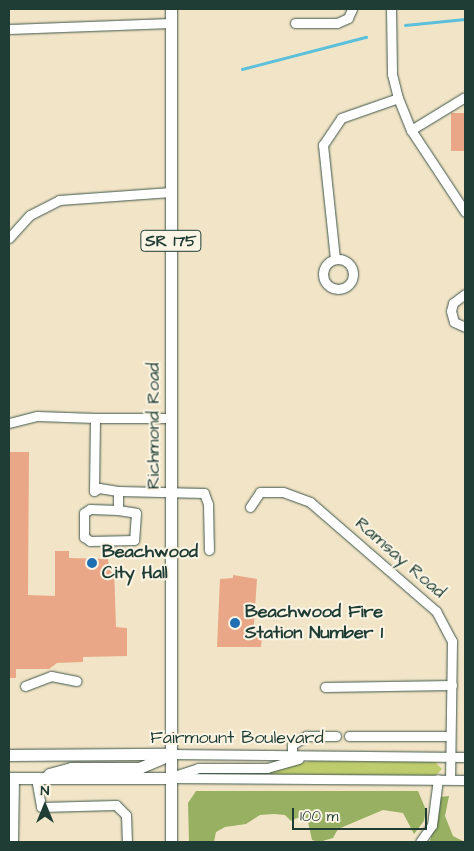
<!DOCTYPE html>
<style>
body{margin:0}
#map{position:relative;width:474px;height:851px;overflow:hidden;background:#f2e5c7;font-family:"Architects Daughter",sans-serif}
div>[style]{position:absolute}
.green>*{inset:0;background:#bfcc6e}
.forest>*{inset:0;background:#97b061}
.stream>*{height:2.5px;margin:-1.25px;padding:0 1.25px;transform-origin:1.25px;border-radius:1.25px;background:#5cc0da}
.building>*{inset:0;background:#e9a788;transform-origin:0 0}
.roads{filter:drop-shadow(0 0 1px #3f564a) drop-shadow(0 0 1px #3f564a)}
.minor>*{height:9px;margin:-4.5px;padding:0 4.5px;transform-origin:4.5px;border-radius:4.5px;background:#fff}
.minor>.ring{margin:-4.5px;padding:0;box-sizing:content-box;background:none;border:9px solid #fff;border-radius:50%}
.major>*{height:11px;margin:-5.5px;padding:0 5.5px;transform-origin:5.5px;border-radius:5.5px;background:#fff}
.dots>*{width:14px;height:14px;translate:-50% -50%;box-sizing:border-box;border:2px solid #fcf5e5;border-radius:50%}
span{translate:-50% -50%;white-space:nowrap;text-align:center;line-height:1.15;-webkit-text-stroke:4px #fcf5e5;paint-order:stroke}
.shield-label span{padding:1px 4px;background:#fcf5e5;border:1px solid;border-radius:4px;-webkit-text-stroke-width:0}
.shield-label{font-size:16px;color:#1f3d34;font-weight:700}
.street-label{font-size:18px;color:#1f3d34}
.poi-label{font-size:18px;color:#1f3d34;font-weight:700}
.left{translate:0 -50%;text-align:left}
.frame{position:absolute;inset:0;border:10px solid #1f3d34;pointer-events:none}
.north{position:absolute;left:20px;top:781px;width:50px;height:50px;-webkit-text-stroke:4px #fcf5e5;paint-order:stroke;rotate:0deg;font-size:14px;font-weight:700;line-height:20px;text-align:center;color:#1f3d34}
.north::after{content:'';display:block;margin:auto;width:18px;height:22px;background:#1f3d34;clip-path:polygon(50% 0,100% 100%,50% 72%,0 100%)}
.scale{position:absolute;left:292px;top:808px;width:135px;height:22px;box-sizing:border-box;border:2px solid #1f3d34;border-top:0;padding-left:6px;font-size:15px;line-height:18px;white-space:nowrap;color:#1f3d34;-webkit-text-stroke:4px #fcf5e5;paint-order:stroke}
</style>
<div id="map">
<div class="green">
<div style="clip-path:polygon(310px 761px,435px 762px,442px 769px,435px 776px,197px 773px,268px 771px)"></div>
</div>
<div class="forest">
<div style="clip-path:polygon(196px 791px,418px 791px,426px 810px,424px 821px,414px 834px,403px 813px,383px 810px,338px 829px,333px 838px,319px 842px,312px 840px,308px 822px,297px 818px,291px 821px,285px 815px,274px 814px,260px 815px,246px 824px,225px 827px,216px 832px,214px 842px,189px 842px,188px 803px)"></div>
<div style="clip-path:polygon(449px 796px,445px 816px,453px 836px,465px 842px,430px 842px,439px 797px)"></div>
</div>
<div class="stream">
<div style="left:405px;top:25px;width:60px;rotate:-5.7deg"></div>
<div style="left:242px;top:69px;width:128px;rotate:-14.5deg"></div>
</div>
<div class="building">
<div style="left:451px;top:113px;width:14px;height:38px"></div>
<div style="clip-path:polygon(9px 452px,29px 452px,28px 595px,55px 596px,55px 551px,69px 551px,69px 558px,108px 559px,109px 566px,114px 566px,116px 627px,127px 628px,127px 656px,83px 657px,83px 662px,57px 663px,49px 669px,16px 669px,16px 678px,9px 678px)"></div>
<div style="clip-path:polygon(233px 575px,257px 579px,253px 637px,262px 637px,261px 647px,217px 647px,220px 579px,233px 578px)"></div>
</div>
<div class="roads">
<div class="minor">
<div style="left:391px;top:9px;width:65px;rotate:89.1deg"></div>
<div style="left:392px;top:74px;width:25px;rotate:76deg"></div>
<div style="left:398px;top:98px;width:35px;rotate:68deg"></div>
<div style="left:411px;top:130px;width:98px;rotate:56.6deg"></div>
<div style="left:295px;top:23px;width:42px"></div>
<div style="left:337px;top:23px;width:12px;rotate:-24deg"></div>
<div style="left:348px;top:18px;width:10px;rotate:-66deg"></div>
<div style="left:9px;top:29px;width:162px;rotate:-2.1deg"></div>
<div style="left:411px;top:130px;width:63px;rotate:-31.4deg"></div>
<div style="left:9px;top:238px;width:31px;rotate:-48deg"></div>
<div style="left:30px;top:215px;width:33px;rotate:-27deg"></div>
<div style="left:59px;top:200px;width:112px;rotate:-4.1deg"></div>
<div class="ring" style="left:323px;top:259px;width:21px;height:21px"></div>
<div style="left:335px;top:259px;width:115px;rotate:-96deg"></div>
<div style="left:323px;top:145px;width:32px;rotate:-56deg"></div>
<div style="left:341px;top:118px;width:60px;rotate:-19.3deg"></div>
<div style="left:465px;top:294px;width:15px;rotate:143deg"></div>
<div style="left:453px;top:303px;width:8px;rotate:104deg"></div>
<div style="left:451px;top:311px;width:11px;rotate:75deg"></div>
<div style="left:454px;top:322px;width:12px;rotate:24deg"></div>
<div style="left:9px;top:423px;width:29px;rotate:-14deg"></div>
<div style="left:37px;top:416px;width:58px;rotate:2deg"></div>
<div style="left:94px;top:491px;width:73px;rotate:-89.2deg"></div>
<div style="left:95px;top:418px;width:77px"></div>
<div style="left:94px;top:491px;width:6px;rotate:-31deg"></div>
<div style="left:99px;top:488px;width:19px;rotate:9deg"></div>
<div style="left:250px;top:507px;width:18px;rotate:-56deg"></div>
<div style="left:260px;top:492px;width:23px"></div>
<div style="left:283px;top:492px;width:29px;rotate:20deg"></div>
<div style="left:310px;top:502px;width:167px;rotate:40.9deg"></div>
<div style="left:436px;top:611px;width:34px;rotate:62deg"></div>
<div style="left:452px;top:641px;width:138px;rotate:90.8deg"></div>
<div style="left:118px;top:510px;width:18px;rotate:9deg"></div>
<div style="left:136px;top:513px;width:27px;rotate:94deg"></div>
<div style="left:134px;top:540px;width:44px;rotate:178.7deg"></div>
<div style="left:90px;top:541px;width:7px;rotate:-146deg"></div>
<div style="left:84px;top:537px;width:24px;rotate:-90deg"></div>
<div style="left:84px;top:513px;width:7px;rotate:-34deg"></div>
<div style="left:90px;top:509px;width:28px;rotate:2deg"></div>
<div style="left:118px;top:510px;width:19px;rotate:-90deg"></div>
<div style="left:118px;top:491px;width:86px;rotate:1.3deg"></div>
<div style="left:204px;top:493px;width:12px;rotate:70deg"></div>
<div style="left:208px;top:504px;width:46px;rotate:88.8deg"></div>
<div style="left:25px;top:686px;width:28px;rotate:-21deg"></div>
<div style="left:51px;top:676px;width:26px;rotate:11deg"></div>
<div style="left:325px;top:687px;width:127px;rotate:-0.9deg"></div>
<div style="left:349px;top:736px;width:101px"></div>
<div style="left:171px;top:754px;width:294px;rotate:0.6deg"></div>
<div style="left:292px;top:756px;width:11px;rotate:-90deg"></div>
<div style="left:292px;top:745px;width:17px;rotate:-33deg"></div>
<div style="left:306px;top:736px;width:30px"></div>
<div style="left:177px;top:775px;width:22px;rotate:-18deg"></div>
<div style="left:198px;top:768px;width:69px"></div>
<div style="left:267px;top:768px;width:33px;rotate:-16deg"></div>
<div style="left:36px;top:778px;width:29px;rotate:80deg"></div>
<div style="left:41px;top:807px;width:75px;rotate:-1.5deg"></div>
<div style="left:116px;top:805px;width:14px;rotate:45deg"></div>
<div style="left:126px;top:815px;width:27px;rotate:88deg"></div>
<div style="left:171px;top:778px;width:294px;rotate:0.4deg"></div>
<div style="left:13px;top:842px;width:64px;rotate:-89.1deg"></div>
<div style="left:420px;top:842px;width:21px;rotate:-55deg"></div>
<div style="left:432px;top:825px;width:46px;rotate:-82.6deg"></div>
</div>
<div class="major">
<div style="left:9px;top:755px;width:162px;rotate:-0.4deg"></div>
<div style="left:49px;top:774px;width:23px;rotate:-15deg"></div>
<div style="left:71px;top:768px;width:68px"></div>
<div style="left:139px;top:768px;width:25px;rotate:-23deg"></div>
<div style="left:9px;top:778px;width:162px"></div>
<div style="left:171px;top:842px;width:833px;rotate:-90deg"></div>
</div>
</div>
<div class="dots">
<div style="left:92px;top:563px;background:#1f6fb2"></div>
<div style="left:235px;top:623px;background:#1f6fb2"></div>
</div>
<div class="shield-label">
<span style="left:171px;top:241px">SR 175</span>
</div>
<div class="street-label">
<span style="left:154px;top:426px;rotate:-90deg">Richmond Road</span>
<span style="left:400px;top:558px;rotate:41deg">Ramsay Road</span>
<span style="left:237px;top:738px">Fairmount Boulevard</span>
</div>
<div class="poi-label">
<span class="left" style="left:102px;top:563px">Beachwood<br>City Hall</span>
<span class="left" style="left:245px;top:623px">Beachwood Fire<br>Station Number 1</span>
</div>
<div class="frame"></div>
<div class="north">N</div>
<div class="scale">100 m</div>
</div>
